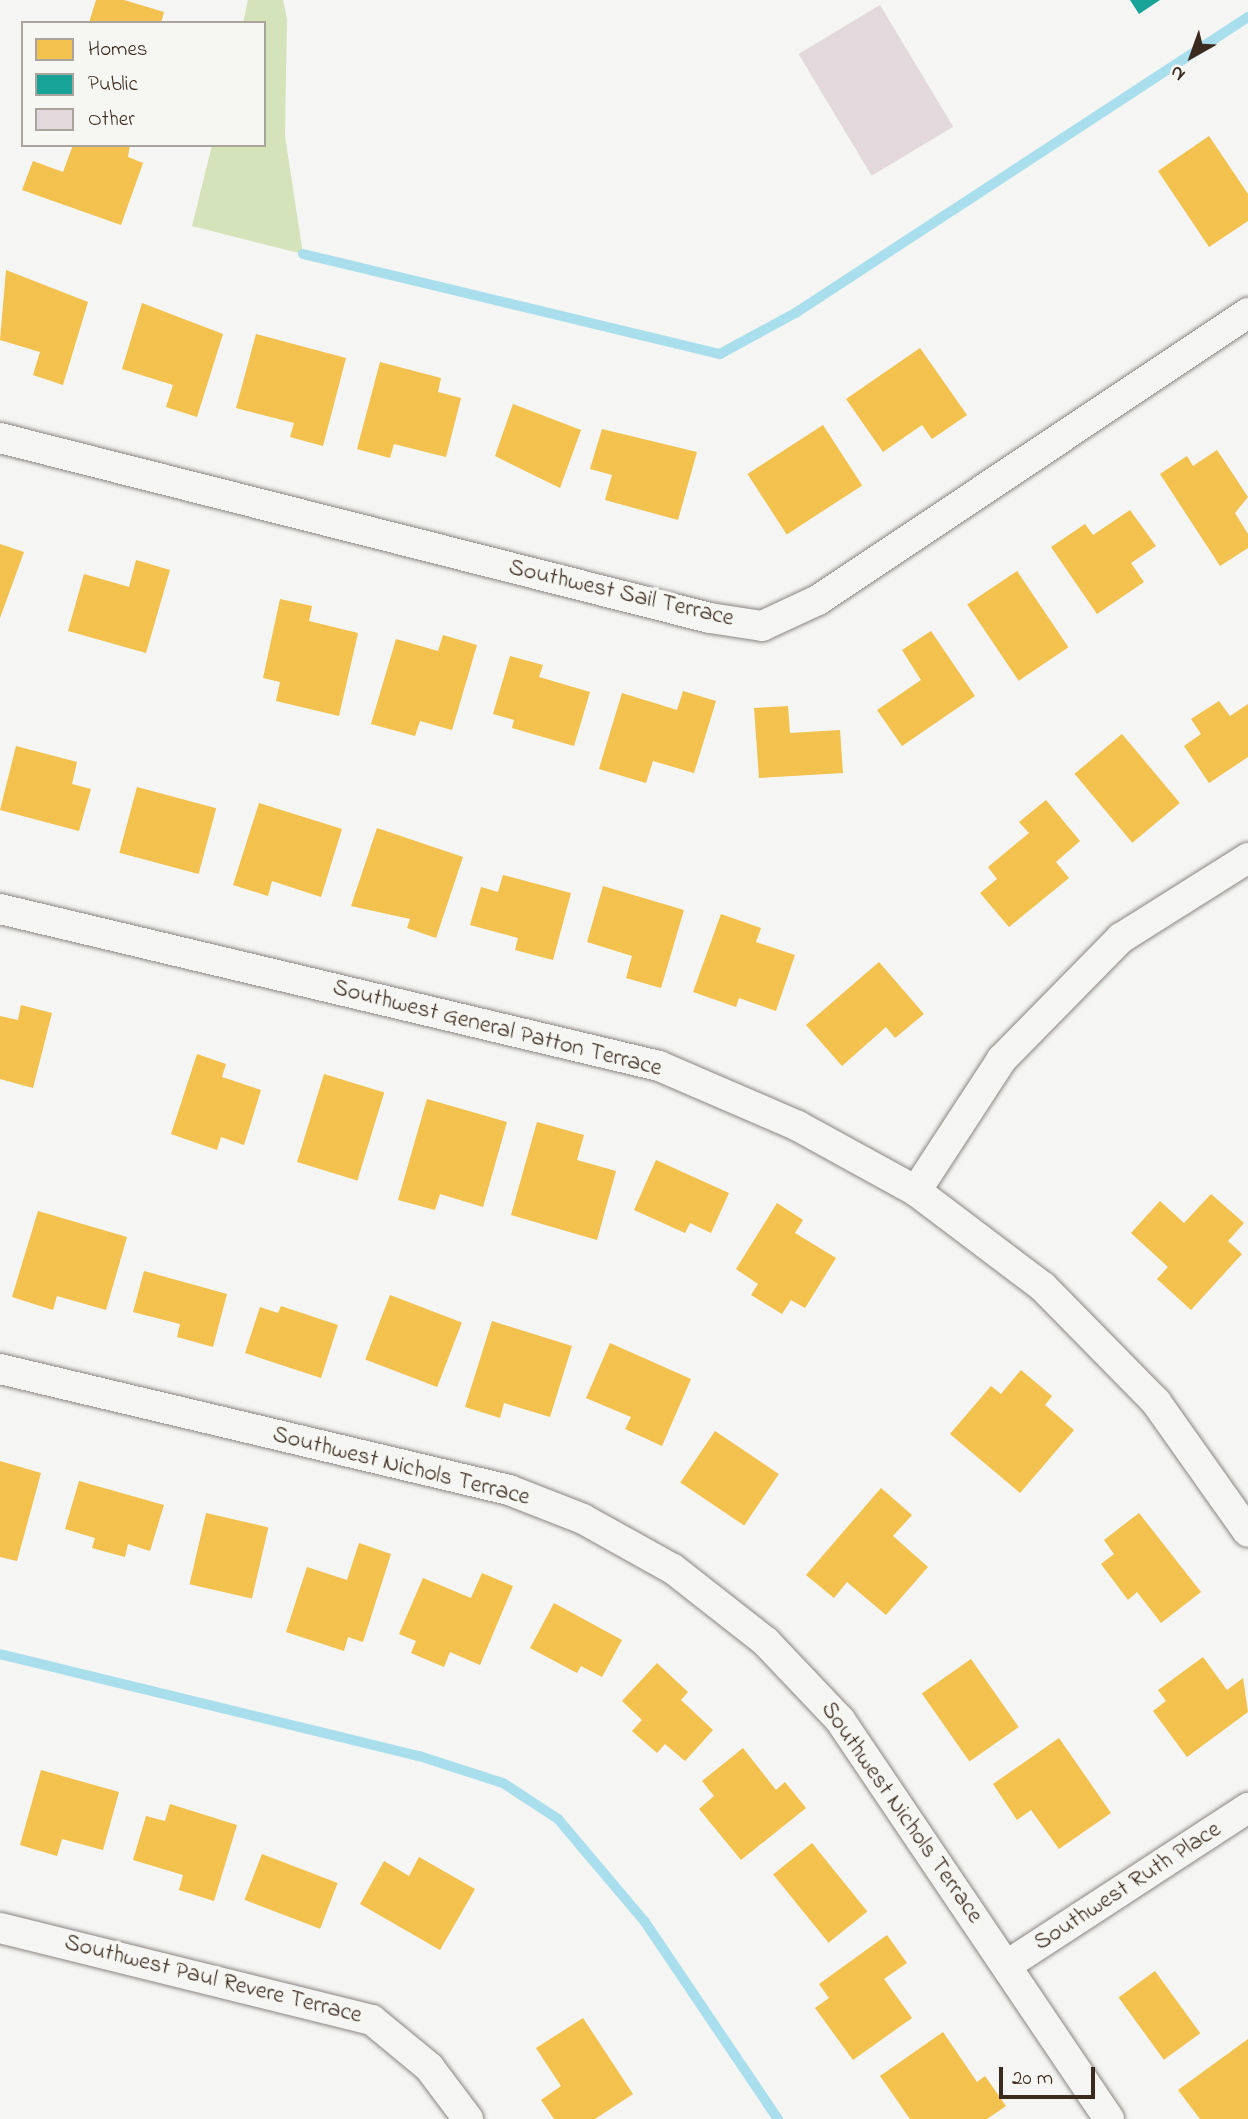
<!DOCTYPE html>
<style>
body{margin:0}
#map{position:relative;width:1248px;height:2119px;overflow:hidden;background:#f5f5f3;font-family:"Indie Flower",sans-serif}
div>[style]{position:absolute}
.green>*{inset:0;background:#d5e3ba}
.homes>*{inset:0;background:#f2c14e;transform-origin:0 0}
.public>*{inset:0;background:#17a398}
.stream>*{height:10px;margin:-5px;padding:0 5px;transform-origin:5px;border-radius:5px;background:#a9dfec}
.building>*{inset:0;background:#e3d8db;transform-origin:0 0}
.roads{filter:drop-shadow(0 0 2px #8a8683) drop-shadow(0 0 2px #8a8683)}
.street>*{height:30px;margin:-15px;padding:0 15px;transform-origin:15px;border-radius:15px;background:#f5f5f3}
span{translate:-50% -50%;white-space:nowrap;text-align:center;line-height:1.15;-webkit-text-stroke:7px #f6f6f2;paint-order:stroke}
.street-label{font-size:24px;color:#3b2a1e}
.legend{position:absolute;left:21px;top:21px;width:245px;height:126px;box-sizing:border-box;background:#f6f6f2;border:2px solid #aba49d;margin:0;padding:9px 12px;list-style:none;font-size:21px;color:#3b2a1e}
.legend li{display:flex;align-items:center;gap:14px;height:35px}
.legend b{width:35px;border:2px solid #aba49d}
.north{position:absolute;left:1157px;top:21px;width:70px;height:70px;-webkit-text-stroke:5px #f6f6f2;paint-order:stroke;rotate:220deg;font-size:19px;font-weight:700;line-height:28px;text-align:center;color:#3b2a1e}
.north::after{content:'';display:block;margin:auto;width:24px;height:32px;background:#3b2a1e;clip-path:polygon(50% 0,100% 100%,50% 72%,0 100%)}
.scale{position:absolute;left:999px;top:2067px;width:96px;height:32px;box-sizing:border-box;border:4px solid #3b2a1e;border-top:0;padding-left:9px;font-size:21px;line-height:24px;white-space:nowrap;color:#3b2a1e;-webkit-text-stroke:5px #f6f6f2;paint-order:stroke}
</style>
<div id="map">
<div class="green">
<div style="clip-path:polygon(248px 0,283px 0,287px 19px,285px 136px,303px 254px,192px 226px,212px 145px,264px 145px,264px 23px,243px 23px)"></div>
</div>
<div class="homes">
<div style="clip-path:polygon(96px 0,124px 0,164px 12px,161px 23px,89px 23px)"></div>
<div style="clip-path:polygon(1209px 136px,1248px 194px,1248px 221px,1209px 247px,1158px 171px)"></div>
<div style="clip-path:polygon(73px 145px,130px 145px,128px 157px,143px 163px,121px 225px,22px 190px,33px 161px,63px 172px)"></div>
<div style="clip-path:polygon(6px 270px,88px 302px,63px 385px,33px 375px,40px 352px,0 340px)"></div>
<div style="clip-path:polygon(142px 303px,223px 334px,197px 417px,166px 407px,173px 385px,122px 369px)"></div>
<div style="clip-path:polygon(256px 334px,346px 358px,323px 446px,290px 437px,294px 423px,236px 408px)"></div>
<div style="clip-path:polygon(920px 348px,967px 415px,932px 439px,922px 425px,883px 452px,846px 399px)"></div>
<div style="clip-path:polygon(380px 362px,441px 378px,438px 392px,461px 398px,446px 457px,394px 444px,390px 458px,357px 449px)"></div>
<div style="clip-path:polygon(513px 404px,581px 430px,560px 488px,495px 456px)"></div>
<div style="left:823px;top:425px;width:72px;height:90px;rotate:57deg"></div>
<div style="clip-path:polygon(602px 429px,697px 452px,678px 520px,605px 500px,612px 475px,590px 469px)"></div>
<div style="clip-path:polygon(1217px 450px,1248px 497px,1235px 513px,1248px 534px,1248px 548px,1220px 566px,1160px 474px,1187px 456px,1193px 466px)"></div>
<div style="clip-path:polygon(1130px 510px,1156px 546px,1131px 563px,1144px 582px,1097px 614px,1051px 547px,1085px 524px,1093px 535px)"></div>
<div style="clip-path:polygon(0 544px,24px 552px,0 618px)"></div>
<div style="clip-path:polygon(136px 560px,170px 570px,146px 653px,68px 631px,84px 574px,129px 587px)"></div>
<div style="left:1017px;top:571px;width:92px;height:60px;rotate:56deg"></div>
<div style="clip-path:polygon(280px 599px,312px 606px,309px 621px,358px 633px,339px 716px,276px 701px,280px 682px,263px 678px)"></div>
<div style="clip-path:polygon(931px 631px,975px 696px,902px 746px,877px 710px,921px 680px,902px 650px)"></div>
<div style="clip-path:polygon(443px 635px,477px 645px,452px 730px,420px 721px,415px 736px,371px 724px,396px 639px,438px 651px)"></div>
<div style="clip-path:polygon(510px 656px,543px 665px,539px 677px,590px 692px,574px 746px,512px 728px,514px 720px,493px 714px)"></div>
<div style="clip-path:polygon(683px 691px,716px 701px,694px 773px,653px 761px,646px 783px,599px 769px,622px 693px,677px 710px)"></div>
<div style="clip-path:polygon(1219px 701px,1230px 716px,1248px 704px,1248px 757px,1209px 783px,1184px 746px,1201px 734px,1191px 719px)"></div>
<div style="clip-path:polygon(788px 706px,790px 733px,840px 730px,843px 773px,759px 778px,754px 708px)"></div>
<div style="left:1122px;top:734px;width:90px;height:62px;rotate:50deg"></div>
<div style="clip-path:polygon(16px 746px,77px 762px,72px 784px,91px 789px,79px 831px,0 810px)"></div>
<div style="left:137px;top:787px;width:82px;height:68px;rotate:15deg"></div>
<div style="clip-path:polygon(1046px 800px,1080px 841px,1056px 862px,1069px 878px,1009px 927px,980px 893px,997px 879px,988px 867px,1029px 833px,1019px 822px)"></div>
<div style="clip-path:polygon(259px 803px,342px 829px,321px 897px,272px 881px,268px 896px,233px 885px)"></div>
<div style="clip-path:polygon(377px 828px,463px 857px,436px 938px,407px 928px,410px 919px,351px 906px)"></div>
<div style="clip-path:polygon(503px 875px,571px 893px,553px 960px,515px 950px,518px 938px,470px 925px,481px 887px,498px 892px)"></div>
<div style="clip-path:polygon(603px 886px,684px 910px,661px 988px,626px 978px,632px 956px,587px 942px)"></div>
<div style="clip-path:polygon(721px 914px,761px 928px,756px 942px,795px 955px,776px 1011px,739px 998px,736px 1007px,693px 992px)"></div>
<div style="clip-path:polygon(879px 962px,924px 1014px,895px 1038px,886px 1027px,842px 1066px,806px 1025px)"></div>
<div style="clip-path:polygon(21px 1005px,52px 1013px,33px 1088px,0 1079px,0 1016px,18px 1020px)"></div>
<div style="clip-path:polygon(197px 1054px,226px 1064px,222px 1077px,261px 1090px,244px 1145px,221px 1137px,217px 1150px,171px 1134px)"></div>
<div style="left:324px;top:1074px;width:63px;height:92px;rotate:17deg"></div>
<div style="clip-path:polygon(427px 1099px,507px 1122px,483px 1207px,440px 1194px,435px 1210px,398px 1200px)"></div>
<div style="clip-path:polygon(537px 1122px,584px 1135px,577px 1160px,616px 1171px,597px 1240px,511px 1215px)"></div>
<div style="clip-path:polygon(656px 1160px,729px 1193px,711px 1233px,690px 1223px,685px 1233px,634px 1210px)"></div>
<div style="clip-path:polygon(1211px 1194px,1244px 1223px,1228px 1241px,1242px 1254px,1191px 1310px,1157px 1279px,1168px 1267px,1131px 1233px,1160px 1201px,1184px 1223px)"></div>
<div style="clip-path:polygon(777px 1203px,803px 1220px,795px 1233px,836px 1258px,805px 1308px,791px 1300px,782px 1314px,751px 1295px,758px 1284px,736px 1269px)"></div>
<div style="clip-path:polygon(38px 1211px,127px 1237px,106px 1310px,57px 1296px,53px 1310px,12px 1297px)"></div>
<div style="clip-path:polygon(144px 1271px,227px 1294px,213px 1347px,177px 1337px,180px 1324px,133px 1312px)"></div>
<div style="left:390px;top:1295px;width:77px;height:69px;rotate:21deg"></div>
<div style="clip-path:polygon(281px 1306px,338px 1325px,321px 1378px,245px 1353px,260px 1307px,278px 1313px)"></div>
<div style="clip-path:polygon(492px 1321px,572px 1346px,550px 1417px,504px 1403px,500px 1418px,465px 1407px)"></div>
<div style="clip-path:polygon(610px 1343px,691px 1379px,662px 1446px,625px 1429px,631px 1417px,586px 1398px)"></div>
<div style="clip-path:polygon(1021px 1370px,1052px 1396px,1045px 1405px,1074px 1430px,1020px 1493px,950px 1434px,991px 1386px,1001px 1394px)"></div>
<div style="left:715px;top:1431px;width:77px;height:62px;rotate:34deg"></div>
<div style="clip-path:polygon(0 1461px,41px 1473px,17px 1561px,0 1557px)"></div>
<div style="clip-path:polygon(79px 1481px,164px 1505px,150px 1551px,128px 1544px,125px 1557px,92px 1548px,95px 1538px,65px 1529px)"></div>
<div style="clip-path:polygon(881px 1488px,912px 1515px,893px 1536px,928px 1567px,886px 1615px,847px 1582px,834px 1598px,806px 1575px)"></div>
<div style="left:206px;top:1513px;width:64px;height:73px;rotate:13deg"></div>
<div style="clip-path:polygon(1139px 1513px,1201px 1592px,1161px 1623px,1137px 1592px,1128px 1600px,1101px 1564px,1114px 1554px,1104px 1540px)"></div>
<div style="clip-path:polygon(359px 1543px,391px 1554px,363px 1642px,348px 1637px,344px 1651px,286px 1632px,307px 1567px,347px 1580px)"></div>
<div style="clip-path:polygon(482px 1573px,513px 1586px,480px 1665px,450px 1652px,444px 1667px,411px 1653px,416px 1641px,399px 1634px,423px 1578px,471px 1598px)"></div>
<div style="clip-path:polygon(554px 1603px,622px 1640px,602px 1677px,581px 1666px,577px 1673px,530px 1648px)"></div>
<div style="clip-path:polygon(1203px 1657px,1227px 1690px,1243px 1678px,1248px 1712px,1187px 1757px,1153px 1711px,1166px 1701px,1158px 1690px)"></div>
<div style="left:971px;top:1659px;width:83px;height:60px;rotate:55deg"></div>
<div style="clip-path:polygon(657px 1663px,688px 1692px,681px 1700px,713px 1730px,685px 1761px,665px 1744px,657px 1753px,632px 1731px,642px 1720px,622px 1701px)"></div>
<div style="clip-path:polygon(1059px 1738px,1111px 1813px,1059px 1849px,1031px 1810px,1017px 1820px,993px 1784px)"></div>
<div style="clip-path:polygon(743px 1748px,776px 1790px,785px 1782px,806px 1808px,741px 1860px,699px 1809px,714px 1796px,702px 1781px)"></div>
<div style="clip-path:polygon(41px 1770px,119px 1792px,103px 1850px,62px 1839px,57px 1856px,20px 1845px)"></div>
<div style="clip-path:polygon(170px 1804px,237px 1825px,214px 1901px,179px 1890px,183px 1875px,133px 1860px,146px 1816px,165px 1821px)"></div>
<div style="left:812px;top:1843px;width:88px;height:50px;rotate:51deg"></div>
<div style="left:262px;top:1854px;width:81px;height:49px;rotate:21deg"></div>
<div style="clip-path:polygon(419px 1857px,475px 1889px,440px 1950px,360px 1904px,384px 1861px,409px 1876px)"></div>
<div style="clip-path:polygon(887px 1935px,907px 1963px,884px 1979px,912px 2018px,853px 2060px,815px 2008px,829px 1998px,819px 1984px)"></div>
<div style="left:1155px;top:1971px;width:77px;height:45px;rotate:54deg"></div>
<div style="clip-path:polygon(583px 2018px,633px 2094px,595px 2119px,554px 2119px,541px 2100px,561px 2086px,536px 2048px)"></div>
<div style="clip-path:polygon(943px 2032px,977px 2082px,985px 2076px,1006px 2106px,987px 2119px,910px 2119px,880px 2076px)"></div>
<div style="clip-path:polygon(1248px 2039px,1248px 2119px,1200px 2119px,1178px 2090px)"></div>
</div>
<div class="public">
<div style="clip-path:polygon(1130px 0,1160px 0,1139px 14px)"></div>
</div>
<div class="stream">
<div style="left:303px;top:254px;width:429px;rotate:13.5deg"></div>
<div style="left:720px;top:354px;width:88px;rotate:-28.6deg"></div>
<div style="left:797px;top:312px;width:539px;rotate:-33.19deg"></div>
<div style="left:0;top:1654px;width:431px;rotate:13.7deg"></div>
<div style="left:419px;top:1756px;width:88px;rotate:17.8deg"></div>
<div style="left:503px;top:1783px;width:66px;rotate:33.2deg"></div>
<div style="left:558px;top:1819px;width:135px;rotate:49.8deg"></div>
<div style="left:645px;top:1922px;width:238px;rotate:56deg"></div>
</div>
<div class="building">
<div style="left:880px;top:5px;width:142px;height:95px;rotate:59deg"></div>
</div>
<div class="roads">
<div class="street">
<div style="left:0;top:438px;width:732px;rotate:14.23deg"></div>
<div style="left:710px;top:618px;width:53px;rotate:8.7deg"></div>
<div style="left:762px;top:626px;width:62px;rotate:-24.9deg"></div>
<div style="left:818px;top:600px;width:517px;rotate:-33.72deg"></div>
<div style="left:0;top:909px;width:677px;rotate:13.4deg"></div>
<div style="left:659px;top:1066px;width:151px;rotate:23.3deg"></div>
<div style="left:798px;top:1126px;width:135px;rotate:28.8deg"></div>
<div style="left:916px;top:1191px;width:159px;rotate:37.1deg"></div>
<div style="left:1043px;top:1287px;width:161px;rotate:45.5deg"></div>
<div style="left:1156px;top:1402px;width:159px;rotate:54.7deg"></div>
<div style="left:916px;top:1191px;width:158px;rotate:-56.9deg"></div>
<div style="left:1002px;top:1059px;width:170px;rotate:-45.5deg"></div>
<div style="left:1121px;top:938px;width:150px;rotate:-32.2deg"></div>
<div style="left:0;top:1369px;width:523px;rotate:13.37deg"></div>
<div style="left:509px;top:1490px;width:79px;rotate:21.4deg"></div>
<div style="left:583px;top:1519px;width:103px;rotate:29.1deg"></div>
<div style="left:673px;top:1569px;width:118px;rotate:38.1deg"></div>
<div style="left:766px;top:1642px;width:108px;rotate:46.5deg"></div>
<div style="left:840px;top:1720px;width:481px;rotate:56deg"></div>
<div style="left:0;top:1928px;width:383px;rotate:13.9deg"></div>
<div style="left:372px;top:2020px;width:74px;rotate:39.5deg"></div>
<div style="left:429px;top:2067px;width:65px;rotate:53.1deg"></div>
<div style="left:1007px;top:1965px;width:288px;rotate:-33.1deg"></div>
</div>
</div>
<div class="street-label">
<span style="left:621px;top:594px;rotate:13deg">Southwest Sail Terrace</span>
<span style="left:497px;top:1029px;rotate:14deg">Southwest General Patton Terrace</span>
<span style="left:401px;top:1467px;rotate:14deg">Southwest Nichols Terrace</span>
<span style="left:901px;top:1813px;rotate:55deg">Southwest Nichols Terrace</span>
<span style="left:1128px;top:1887px;rotate:-33deg">Southwest Ruth Place</span>
<span style="left:213px;top:1980px;rotate:14deg">Southwest Paul Revere Terrace</span>
</div>
<ul class="legend">
<li><b style="height:19px;background:#f2c14e"></b>Homes</li>
<li><b style="height:19px;background:#17a398"></b>Public</li>
<li><b style="height:19px;background:#e3d8db"></b>Other</li>
</ul>
<div class="north">N</div>
<div class="scale">20 m</div>
</div>
